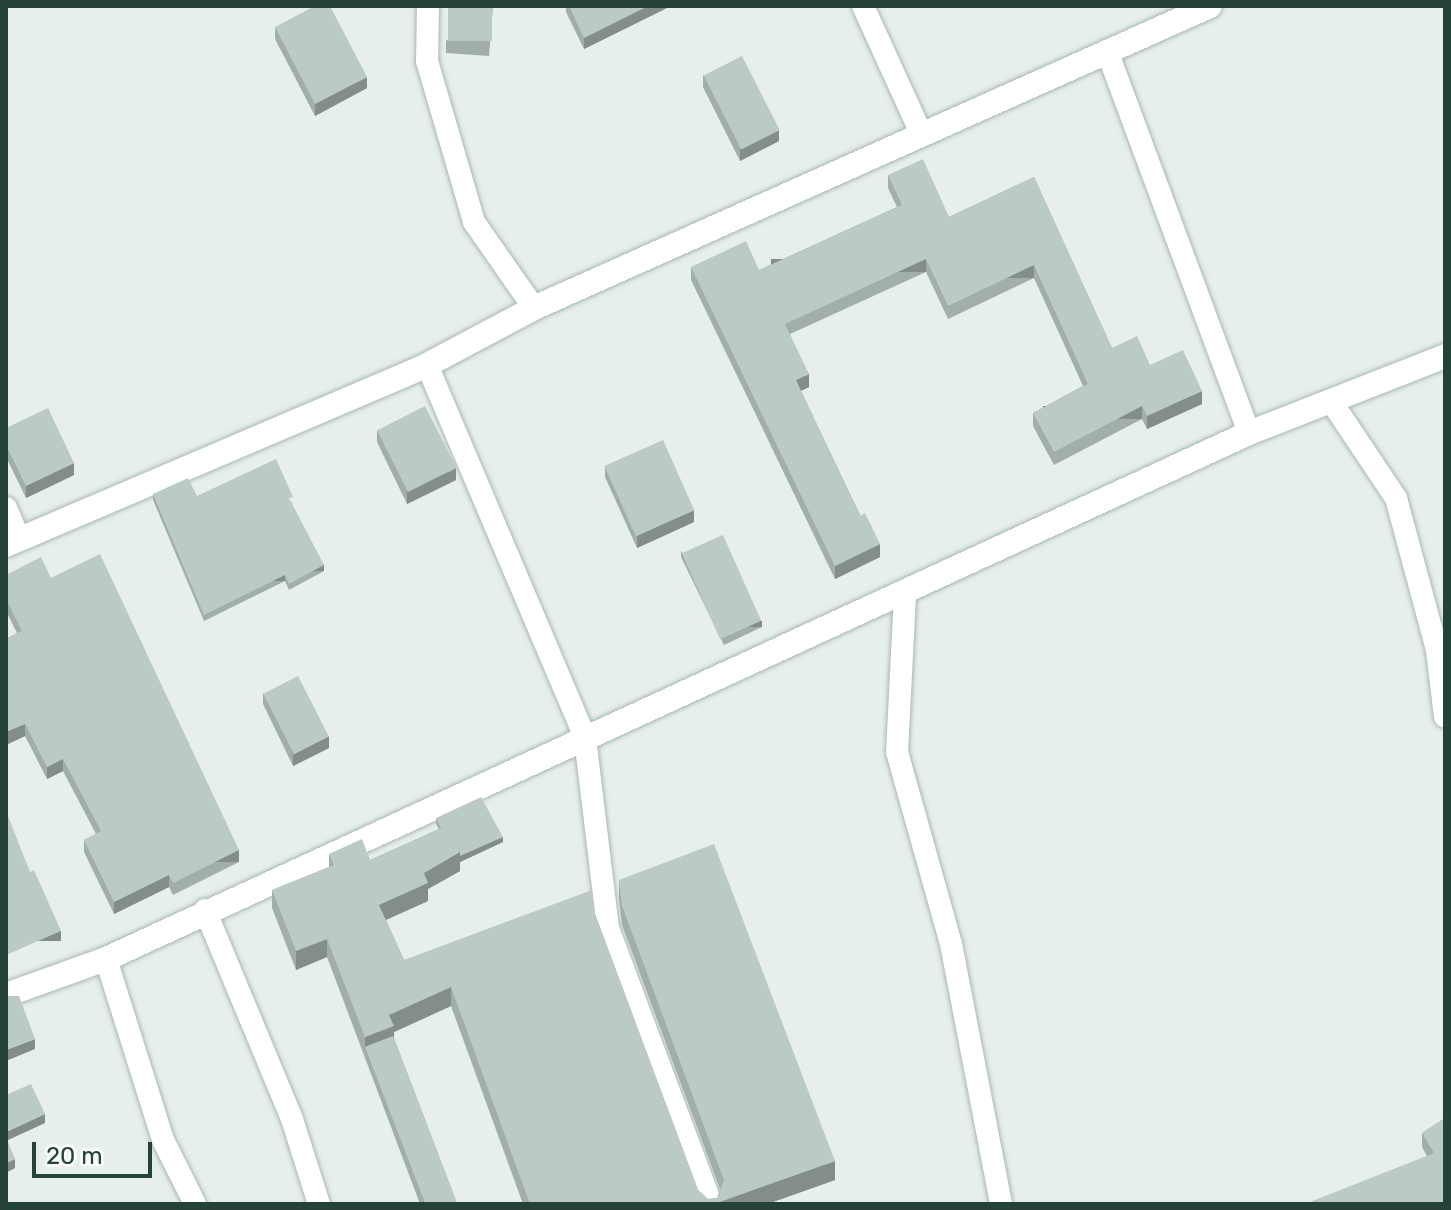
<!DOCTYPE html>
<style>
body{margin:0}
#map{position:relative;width:1451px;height:1210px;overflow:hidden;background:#e6efeb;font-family:Rubik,sans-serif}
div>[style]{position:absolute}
.roads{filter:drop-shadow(0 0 2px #a8b8b2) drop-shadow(0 0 2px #a8b8b2)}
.lane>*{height:22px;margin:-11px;padding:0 11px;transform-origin:11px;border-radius:11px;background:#fff}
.street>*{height:24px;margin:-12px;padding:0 12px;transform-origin:12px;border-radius:12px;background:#fff}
.secondary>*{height:24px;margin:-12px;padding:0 12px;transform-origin:12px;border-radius:12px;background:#fff}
.wall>*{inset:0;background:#a1aea9}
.shaded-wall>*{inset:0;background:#838d89;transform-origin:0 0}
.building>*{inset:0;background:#bbcac4;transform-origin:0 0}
span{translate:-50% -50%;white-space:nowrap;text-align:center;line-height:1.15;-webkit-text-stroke:8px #f7fbf9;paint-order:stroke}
.frame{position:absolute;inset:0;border:8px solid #24423a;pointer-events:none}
.scale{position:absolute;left:32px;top:1142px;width:120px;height:36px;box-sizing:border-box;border:4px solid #24423a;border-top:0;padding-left:10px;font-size:24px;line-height:28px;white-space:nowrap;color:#24423a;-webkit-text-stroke:6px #f7fbf9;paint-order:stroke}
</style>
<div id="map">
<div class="roads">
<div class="lane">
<div style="left:428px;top:6px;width:55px;rotate:91deg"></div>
<div style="left:427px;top:61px;width:168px;rotate:73.7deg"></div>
<div style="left:474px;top:222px;width:105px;rotate:55.1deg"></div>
<div style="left:863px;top:6px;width:140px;rotate:65.5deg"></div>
<div style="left:1107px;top:51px;width:408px;rotate:69.6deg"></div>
<div style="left:427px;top:365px;width:405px;rotate:67deg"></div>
<div style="left:585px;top:738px;width:191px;rotate:83.1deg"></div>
<div style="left:608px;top:928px;width:295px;rotate:69.5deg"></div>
<div style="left:1333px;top:404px;width:113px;rotate:56.2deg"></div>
<div style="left:1396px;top:498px;width:157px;rotate:74.9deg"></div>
<div style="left:1437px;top:650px;width:67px;rotate:83.2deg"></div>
<div style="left:6px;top:508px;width:34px;rotate:67deg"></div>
<div style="left:905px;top:595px;width:157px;rotate:92.9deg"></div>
<div style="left:897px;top:752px;width:199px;rotate:74.3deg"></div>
<div style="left:951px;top:944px;width:265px;rotate:79.1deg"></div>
<div style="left:205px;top:910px;width:226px;rotate:67.4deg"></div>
<div style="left:292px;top:1119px;width:89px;rotate:72.4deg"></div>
<div style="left:106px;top:959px;width:190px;rotate:72.5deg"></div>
<div style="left:163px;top:1140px;width:72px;rotate:63.4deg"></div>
</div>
<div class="street">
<div style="left:6px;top:995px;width:106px;rotate:-19.8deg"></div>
<div style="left:106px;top:959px;width:1258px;rotate:-24.71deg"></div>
<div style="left:1249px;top:433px;width:211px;rotate:-21.4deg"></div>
</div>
<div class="secondary">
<div style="left:6px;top:545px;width:458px;rotate:-23.1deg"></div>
<div style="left:427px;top:365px;width:121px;rotate:-28deg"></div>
<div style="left:534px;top:308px;width:740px;rotate:-24.07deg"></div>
</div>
</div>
<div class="wall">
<div style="clip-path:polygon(493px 6px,489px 56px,446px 53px,446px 41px)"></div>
<div style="clip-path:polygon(566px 6px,671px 6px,584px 49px,566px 12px)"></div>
<div style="clip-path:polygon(275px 27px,367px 88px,315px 116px,275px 39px)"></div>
<div style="clip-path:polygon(703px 75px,779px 141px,740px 161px,703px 87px)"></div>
<div style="clip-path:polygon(888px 175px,949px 217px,1034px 177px,1112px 348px,1150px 365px,1202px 404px,1147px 429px,1142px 419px,1054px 465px,1033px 426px,1033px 413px,1083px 386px,1034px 278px,948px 319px,926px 272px,790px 334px,809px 387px,801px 391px,880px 557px,835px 579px,691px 280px,691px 267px,759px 270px,897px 207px,888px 188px)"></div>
<div style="clip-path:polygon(6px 428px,74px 475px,26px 498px,6px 457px)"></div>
<div style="clip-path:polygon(377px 430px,456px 480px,407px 504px,377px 442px)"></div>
<div style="clip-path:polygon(605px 466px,694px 522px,637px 548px,605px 477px)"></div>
<div style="clip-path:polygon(153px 494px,293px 502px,291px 503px,324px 571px,289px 590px,285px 581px,204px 621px,153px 500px)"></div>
<div style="clip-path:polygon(681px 551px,762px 627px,724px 645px,681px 557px)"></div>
<div style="clip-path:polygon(6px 575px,51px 578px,239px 862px,173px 895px,169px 887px,114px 914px,84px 852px,84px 840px,96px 834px,63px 771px,47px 779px,25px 736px,6px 745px,6px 639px,17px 633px,6px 611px)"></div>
<div style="clip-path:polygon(263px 693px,329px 748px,293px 766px,263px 704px)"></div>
<div style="clip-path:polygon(436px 818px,503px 842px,460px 862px,460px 871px,428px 889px,428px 901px,386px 920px,404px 960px,595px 914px,698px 1190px,708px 1199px,717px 1198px,720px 1189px,622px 925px,619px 899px,619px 880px,835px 1180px,767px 1204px,523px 1204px,451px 1006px,394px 1032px,394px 1038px,457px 1204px,420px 1204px,327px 957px,296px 970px,272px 908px,272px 890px,329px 867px,329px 854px,370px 860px,439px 829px,436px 824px)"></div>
<div style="clip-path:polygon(1445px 1118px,1445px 1204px,1427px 1156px,1422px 1147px,1422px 1133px)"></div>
</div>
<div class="shaded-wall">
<div style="clip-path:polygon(648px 6px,671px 6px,584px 49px,584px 38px)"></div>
<div style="clip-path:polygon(367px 77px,367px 88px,315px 116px,315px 104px)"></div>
<div style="clip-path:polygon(779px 130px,779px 141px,740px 161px,740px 149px)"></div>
<div style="left:926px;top:259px;width:13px;height:155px;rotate:90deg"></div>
<div style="left:1034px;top:265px;width:13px;height:95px;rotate:90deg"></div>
<div style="clip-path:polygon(809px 374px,809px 387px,796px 393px,796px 380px)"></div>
<div style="clip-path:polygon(1202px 391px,1202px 404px,1147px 429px,1147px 416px)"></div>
<div style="left:1142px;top:406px;width:13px;height:99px;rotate:90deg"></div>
<div style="clip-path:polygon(74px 463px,74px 475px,26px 498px,26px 486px)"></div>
<div style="clip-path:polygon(456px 468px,456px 480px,407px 504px,407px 492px)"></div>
<div style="clip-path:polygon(694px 510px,694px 522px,637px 548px,637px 536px)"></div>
<div style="clip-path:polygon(880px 544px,880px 557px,835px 579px,835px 566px)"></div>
<div style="left:324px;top:565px;width:6px;height:40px;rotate:90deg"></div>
<div style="left:285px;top:575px;width:6px;height:90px;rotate:90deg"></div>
<div style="left:762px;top:621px;width:6px;height:42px;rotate:90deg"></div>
<div style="clip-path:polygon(25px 724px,25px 736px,6px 745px,6px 732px)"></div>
<div style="clip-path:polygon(329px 736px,329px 748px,293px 766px,293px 754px)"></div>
<div style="clip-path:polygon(63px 759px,63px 771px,47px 779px,47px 767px)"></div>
<div style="clip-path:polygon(503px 837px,503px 842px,460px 862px,460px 871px,428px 889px,428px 901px,379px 923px,379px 905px,424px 873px,460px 852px)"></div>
<div style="left:239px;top:850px;width:12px;height:74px;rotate:90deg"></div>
<div style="clip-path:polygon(169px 875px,169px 887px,114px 914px,114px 902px)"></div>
<div style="left:61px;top:931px;width:10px;height:60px;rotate:90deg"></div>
<div style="clip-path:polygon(327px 939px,327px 957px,296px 970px,296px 951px)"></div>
<div style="clip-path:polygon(8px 968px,8px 978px,6px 980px,6px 970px)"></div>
<div style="clip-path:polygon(451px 987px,451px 1006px,394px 1032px,394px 1045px,365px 1047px,365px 1037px,389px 1015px)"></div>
<div style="clip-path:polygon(35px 1039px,35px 1049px,6px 1061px,6px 1050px)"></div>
<div style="clip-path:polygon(45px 1114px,45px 1123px,6px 1141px,6px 1132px)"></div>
<div style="clip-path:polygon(15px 1159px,15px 1168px,6px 1173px,6px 1163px)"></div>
<div style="clip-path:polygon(835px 1161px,835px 1180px,767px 1204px,714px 1204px)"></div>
</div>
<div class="building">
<div style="clip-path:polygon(315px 6px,330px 6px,367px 77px,315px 104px,275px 27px)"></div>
<div style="left:448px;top:6px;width:44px;height:35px"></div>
<div style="clip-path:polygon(569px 6px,648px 6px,584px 38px)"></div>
<div style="left:742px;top:56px;width:83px;height:43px;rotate:63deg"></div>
<div style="clip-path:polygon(923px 159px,949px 217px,1034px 177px,1112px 348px,1137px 336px,1150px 365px,1183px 350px,1202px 391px,1147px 416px,1142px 406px,1054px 452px,1033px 413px,1088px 384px,1034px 265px,948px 306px,926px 259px,785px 324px,809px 374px,796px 380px,860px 516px,865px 513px,880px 544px,835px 566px,691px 267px,746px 241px,759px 270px,902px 205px,888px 175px)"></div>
<div style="left:425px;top:406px;width:69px;height:54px;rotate:63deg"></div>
<div style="clip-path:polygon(48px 408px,74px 463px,26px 486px,6px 445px,6px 428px)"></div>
<div style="left:663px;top:440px;width:77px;height:64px;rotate:66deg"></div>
<div style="clip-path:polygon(276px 459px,293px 497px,289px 498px,324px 565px,289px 584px,285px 575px,204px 615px,153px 494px,188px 478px,197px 496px)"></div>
<div style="left:723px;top:535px;width:94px;height:45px;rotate:66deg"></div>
<div style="clip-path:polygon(100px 554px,239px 850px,173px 883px,169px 875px,114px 902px,84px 840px,101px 831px,63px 759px,47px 767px,25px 724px,6px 732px,6px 639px,22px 631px,6px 599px,6px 575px,41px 557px,51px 578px)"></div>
<div style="left:298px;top:676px;width:68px;height:39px;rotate:63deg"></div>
<div style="clip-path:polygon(481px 797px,503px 837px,460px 856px,460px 852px,446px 826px,441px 828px,436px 818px)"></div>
<div style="clip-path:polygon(6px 811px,30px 872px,34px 870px,61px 931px,6px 955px)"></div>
<div style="clip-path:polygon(446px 826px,460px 852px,424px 873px,428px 883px,379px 905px,404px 960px,592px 890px,595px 914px,698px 1190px,708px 1199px,717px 1198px,724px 1180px,622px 906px,619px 880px,714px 844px,835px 1161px,714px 1204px,530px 1204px,451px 987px,389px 1015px,394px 1026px,365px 1037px,327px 939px,296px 951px,272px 890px,334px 865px,329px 854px,362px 839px,370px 860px)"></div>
<div style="clip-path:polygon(6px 996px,19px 996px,35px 1039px,6px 1050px)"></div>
<div style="left:393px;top:1036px;width:180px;height:30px;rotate:69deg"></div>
<div style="clip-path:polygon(31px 1084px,45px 1114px,6px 1132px,6px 1095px)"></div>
<div style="clip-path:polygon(1445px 1118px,1445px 1204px,1305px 1204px,1434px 1153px,1422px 1133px)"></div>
<div style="clip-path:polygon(6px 1137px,15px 1159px,6px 1163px)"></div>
</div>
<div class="frame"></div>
<div class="scale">20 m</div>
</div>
